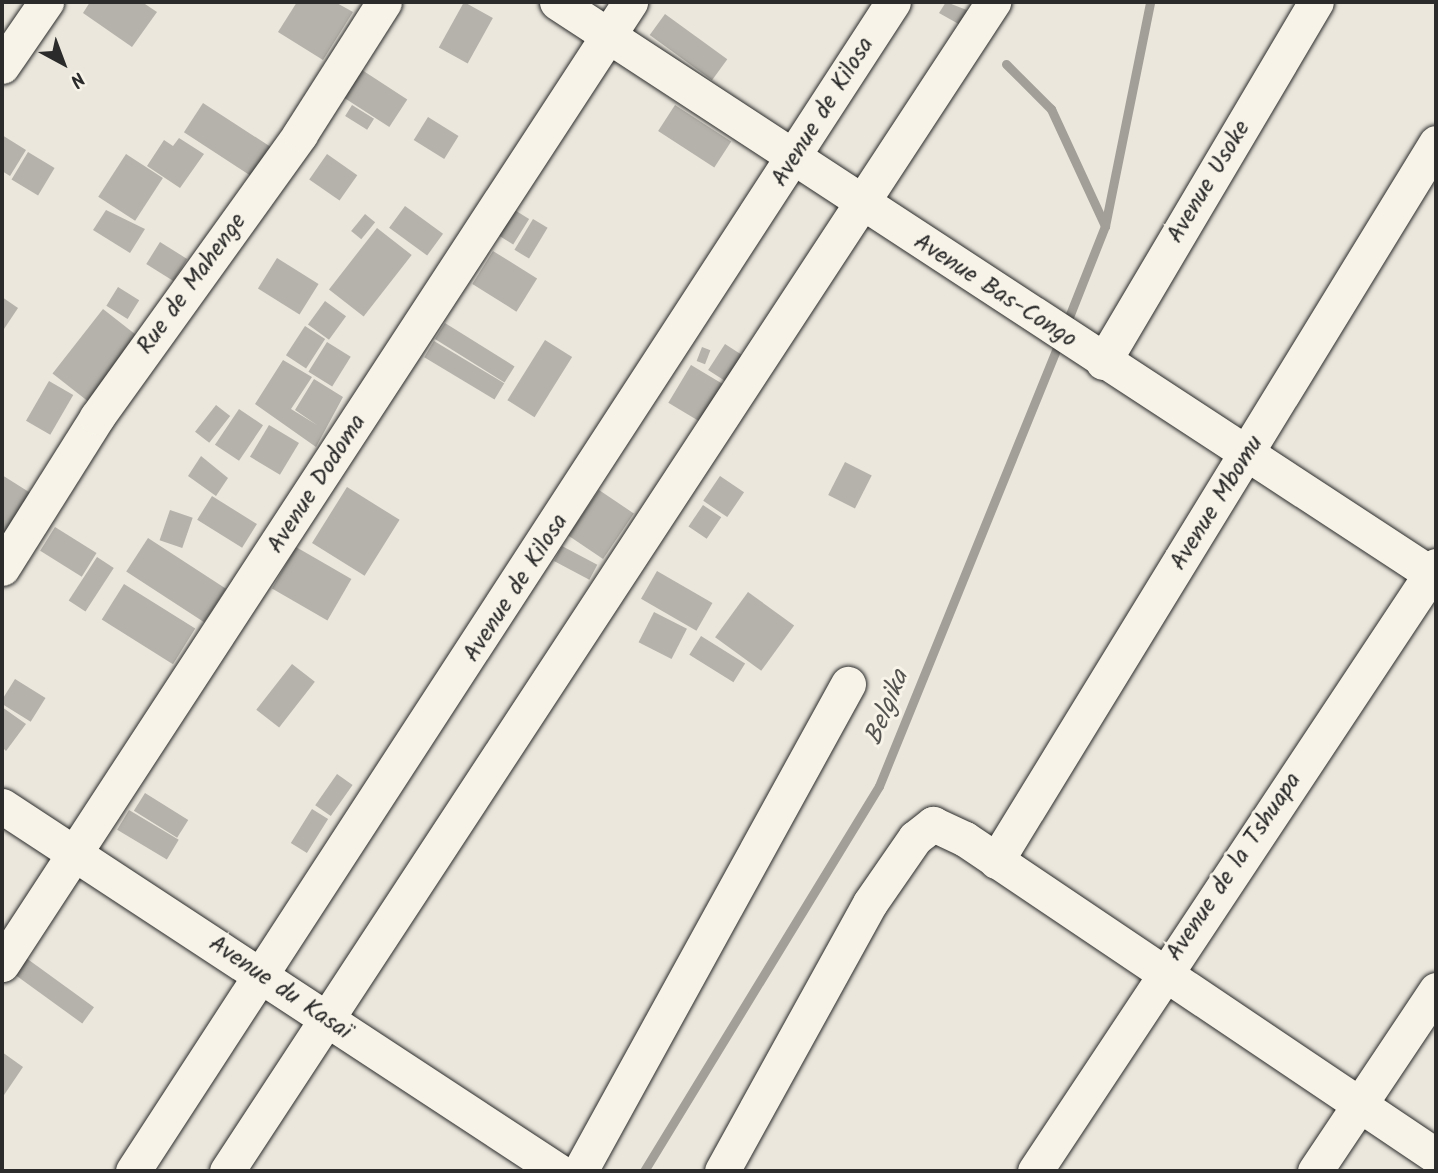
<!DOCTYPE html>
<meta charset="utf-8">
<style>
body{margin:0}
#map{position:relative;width:1438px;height:1173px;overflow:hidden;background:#ebe7dd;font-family:Kalam,sans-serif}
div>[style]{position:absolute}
.stream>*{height:9px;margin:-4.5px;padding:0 4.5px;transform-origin:4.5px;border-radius:4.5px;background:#a29f98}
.building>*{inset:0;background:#b5b2ab;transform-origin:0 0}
.roads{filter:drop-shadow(0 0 2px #2b2b2b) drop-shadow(0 0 2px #2b2b2b)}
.minor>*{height:35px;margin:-17.5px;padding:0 17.5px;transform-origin:17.5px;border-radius:17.5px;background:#f7f3e8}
span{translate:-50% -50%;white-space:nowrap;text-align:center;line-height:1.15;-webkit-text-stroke:6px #f7f3e8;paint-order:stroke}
.street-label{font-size:24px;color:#2b2b2b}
.water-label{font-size:26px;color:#555451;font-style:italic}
.frame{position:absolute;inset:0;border:4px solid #2b2b2b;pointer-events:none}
.north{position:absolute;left:28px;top:28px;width:70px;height:70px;-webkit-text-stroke:5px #f7f3e8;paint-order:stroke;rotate:139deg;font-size:19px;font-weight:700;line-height:28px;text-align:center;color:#2b2b2b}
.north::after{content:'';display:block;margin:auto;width:24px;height:32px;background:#2b2b2b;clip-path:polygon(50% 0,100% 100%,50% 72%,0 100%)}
</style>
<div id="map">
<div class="stream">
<div style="left:1006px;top:64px;width:64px;rotate:45deg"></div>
<div style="left:1051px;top:109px;width:129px;rotate:65.2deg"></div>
<div style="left:1065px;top:327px;width:109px;rotate:-68.4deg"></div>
<div style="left:1105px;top:226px;width:228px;rotate:-78.6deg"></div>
<div style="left:644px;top:1171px;width:451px;rotate:-58.6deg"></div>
<div style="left:879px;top:786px;width:481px;rotate:-67.9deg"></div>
</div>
<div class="building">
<div style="clip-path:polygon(90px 2px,142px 2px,157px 12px,132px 47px,83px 13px)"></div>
<div style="clip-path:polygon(297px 2px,335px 2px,353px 12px,323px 60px,278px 32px)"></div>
<div style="left:464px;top:2px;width:33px;height:52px;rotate:29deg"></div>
<div style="clip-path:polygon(946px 2px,972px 12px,964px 27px,939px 13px)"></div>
<div style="left:665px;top:14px;width:77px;height:26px;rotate:36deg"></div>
<div style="left:362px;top:70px;width:54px;height:33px;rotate:33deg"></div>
<div style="left:203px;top:103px;width:91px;height:35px;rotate:33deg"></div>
<div style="left:352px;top:105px;width:26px;height:13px;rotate:32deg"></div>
<div style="left:675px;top:105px;width:67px;height:31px;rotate:33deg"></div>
<div style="left:428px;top:117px;width:36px;height:27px;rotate:32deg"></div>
<div style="clip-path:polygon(2px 135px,26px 150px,10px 176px,2px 171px)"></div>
<div style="clip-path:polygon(179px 138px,204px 154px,180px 188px,147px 166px,164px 140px,173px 146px)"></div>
<div style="left:28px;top:152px;width:31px;height:32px;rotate:31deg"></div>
<div style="left:126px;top:154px;width:44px;height:51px;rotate:33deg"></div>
<div style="left:327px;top:154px;width:37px;height:31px;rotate:35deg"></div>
<div style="left:405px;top:206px;width:47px;height:27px;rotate:36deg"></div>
<div style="left:513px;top:209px;width:19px;height:30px;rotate:32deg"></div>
<div style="clip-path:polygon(106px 210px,145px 229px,130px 253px,93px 230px)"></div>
<div style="left:365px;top:214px;width:13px;height:22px;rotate:39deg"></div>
<div style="left:533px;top:219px;width:17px;height:36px;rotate:31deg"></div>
<div style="left:377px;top:228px;width:44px;height:78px;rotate:38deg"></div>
<div style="left:160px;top:242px;width:32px;height:26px;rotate:32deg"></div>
<div style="left:493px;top:251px;width:52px;height:39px;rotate:32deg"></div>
<div style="left:277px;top:258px;width:49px;height:36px;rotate:32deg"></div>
<div style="left:118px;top:287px;width:25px;height:22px;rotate:32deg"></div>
<div style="clip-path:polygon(2px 297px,18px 308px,2px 332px)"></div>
<div style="left:325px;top:301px;width:26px;height:29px;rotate:36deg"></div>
<div style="left:103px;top:309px;width:51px;height:82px;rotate:38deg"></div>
<div style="left:445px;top:323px;width:82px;height:19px;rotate:32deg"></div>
<div style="left:305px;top:326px;width:24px;height:35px;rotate:33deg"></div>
<div style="left:545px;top:340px;width:32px;height:71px;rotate:32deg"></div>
<div style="left:434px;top:341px;width:82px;height:19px;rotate:31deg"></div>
<div style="left:327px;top:342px;width:28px;height:35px;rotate:32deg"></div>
<div style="left:725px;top:344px;width:24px;height:31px;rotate:33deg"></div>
<div style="left:702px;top:347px;width:9px;height:15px;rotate:21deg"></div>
<div style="clip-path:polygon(283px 360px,312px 377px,291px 409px,317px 425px,295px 410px,314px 379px,343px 397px,316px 447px,255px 404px)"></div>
<div style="left:691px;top:365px;width:39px;height:44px;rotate:31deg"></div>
<div style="left:49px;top:381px;width:28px;height:46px;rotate:30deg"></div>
<div style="left:216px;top:405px;width:18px;height:34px;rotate:38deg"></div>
<div style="left:239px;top:409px;width:29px;height:43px;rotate:34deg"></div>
<div style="left:269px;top:425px;width:35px;height:37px;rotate:31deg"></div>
<div style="clip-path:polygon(201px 456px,228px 478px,216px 496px,188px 476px)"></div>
<div style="left:845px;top:462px;width:30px;height:37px;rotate:27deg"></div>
<div style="clip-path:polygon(2px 475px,40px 499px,2px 547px)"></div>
<div style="left:720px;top:476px;width:29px;height:30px;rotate:34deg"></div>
<div style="left:347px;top:487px;width:62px;height:66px;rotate:32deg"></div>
<div style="left:599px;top:490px;width:42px;height:55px;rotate:34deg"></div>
<div style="left:212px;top:496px;width:53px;height:28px;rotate:32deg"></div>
<div style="left:703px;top:505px;width:22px;height:26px;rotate:34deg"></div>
<div style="left:170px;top:510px;width:24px;height:32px;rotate:19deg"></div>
<div style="left:55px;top:527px;width:49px;height:28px;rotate:32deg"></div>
<div style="left:148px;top:538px;width:93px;height:40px;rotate:33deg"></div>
<div style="left:562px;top:546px;width:40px;height:17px;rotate:28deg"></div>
<div style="left:296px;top:547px;width:64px;height:48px;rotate:30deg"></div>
<div style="left:97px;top:557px;width:20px;height:52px;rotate:33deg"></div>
<div style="left:657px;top:571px;width:64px;height:32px;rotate:30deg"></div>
<div style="left:124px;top:584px;width:84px;height:42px;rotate:32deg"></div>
<div style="left:748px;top:592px;width:57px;height:56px;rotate:36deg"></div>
<div style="left:654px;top:612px;width:37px;height:34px;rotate:27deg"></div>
<div style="left:701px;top:636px;width:52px;height:22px;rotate:32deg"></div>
<div style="left:292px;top:664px;width:29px;height:58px;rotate:38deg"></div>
<div style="left:15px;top:679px;width:36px;height:28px;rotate:32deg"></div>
<div style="clip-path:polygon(2px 707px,26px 724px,6px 751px,2px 747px)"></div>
<div style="left:337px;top:774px;width:19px;height:38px;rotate:35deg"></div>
<div style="left:145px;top:793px;width:51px;height:21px;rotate:32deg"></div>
<div style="left:312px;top:809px;width:19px;height:40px;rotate:32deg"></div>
<div style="left:129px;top:810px;width:58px;height:23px;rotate:31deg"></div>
<div style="left:22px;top:955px;width:89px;height:20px;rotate:36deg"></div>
<div style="clip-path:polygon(2px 1052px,23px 1067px,2px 1098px)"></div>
</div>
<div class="roads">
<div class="minor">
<div style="left:557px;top:2px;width:1050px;rotate:33.19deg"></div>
<div style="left:2px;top:66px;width:78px;rotate:-55.5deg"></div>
<div style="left:1103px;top:362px;width:418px;rotate:-59.4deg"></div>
<div style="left:2px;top:568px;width:178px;rotate:-57.8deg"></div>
<div style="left:97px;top:417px;width:348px;rotate:-54.3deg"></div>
<div style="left:300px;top:134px;width:156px;rotate:-57.5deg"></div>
<div style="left:2px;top:806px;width:665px;rotate:33.28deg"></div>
<div style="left:996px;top:861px;width:842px;rotate:-58.5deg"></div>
<div style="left:2px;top:964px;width:1149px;rotate:-56.86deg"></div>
<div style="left:133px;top:1171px;width:1394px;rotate:-56.97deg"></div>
<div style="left:227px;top:1171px;width:1398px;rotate:-56.76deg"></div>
<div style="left:580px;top:1171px;width:556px;rotate:-61.18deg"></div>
<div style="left:722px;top:1171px;width:306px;rotate:-61.1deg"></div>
<div style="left:870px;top:903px;width:79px;rotate:-55.3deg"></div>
<div style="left:915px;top:838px;width:23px;rotate:-38deg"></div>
<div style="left:933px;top:824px;width:35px;rotate:25deg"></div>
<div style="left:965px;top:839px;width:568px;rotate:33.94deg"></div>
<div style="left:1035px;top:1171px;width:726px;rotate:-56.46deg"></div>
<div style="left:1315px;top:1171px;width:218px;rotate:-56.2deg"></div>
</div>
</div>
<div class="street-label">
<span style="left:823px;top:112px;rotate:-58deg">Avenue de Kilosa</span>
<span style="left:1209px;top:182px;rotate:-59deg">Avenue Usoke</span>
<span style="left:192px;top:284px;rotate:-54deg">Rue de Mahenge</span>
<span style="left:995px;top:291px;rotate:33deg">Avenue Bas-Congo</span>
<span style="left:317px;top:484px;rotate:-57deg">Avenue Dodoma</span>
<span style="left:1217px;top:503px;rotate:-58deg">Avenue Mbomu</span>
<span style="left:516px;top:588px;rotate:-57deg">Avenue de Kilosa</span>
<span style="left:1234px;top:867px;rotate:-56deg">Avenue de la Tshuapa</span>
<span style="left:280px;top:988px;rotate:34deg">Avenue du Kasaï</span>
</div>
<div class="water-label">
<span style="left:888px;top:708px;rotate:-68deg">Belgika</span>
</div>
<div class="frame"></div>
<div class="north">N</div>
</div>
